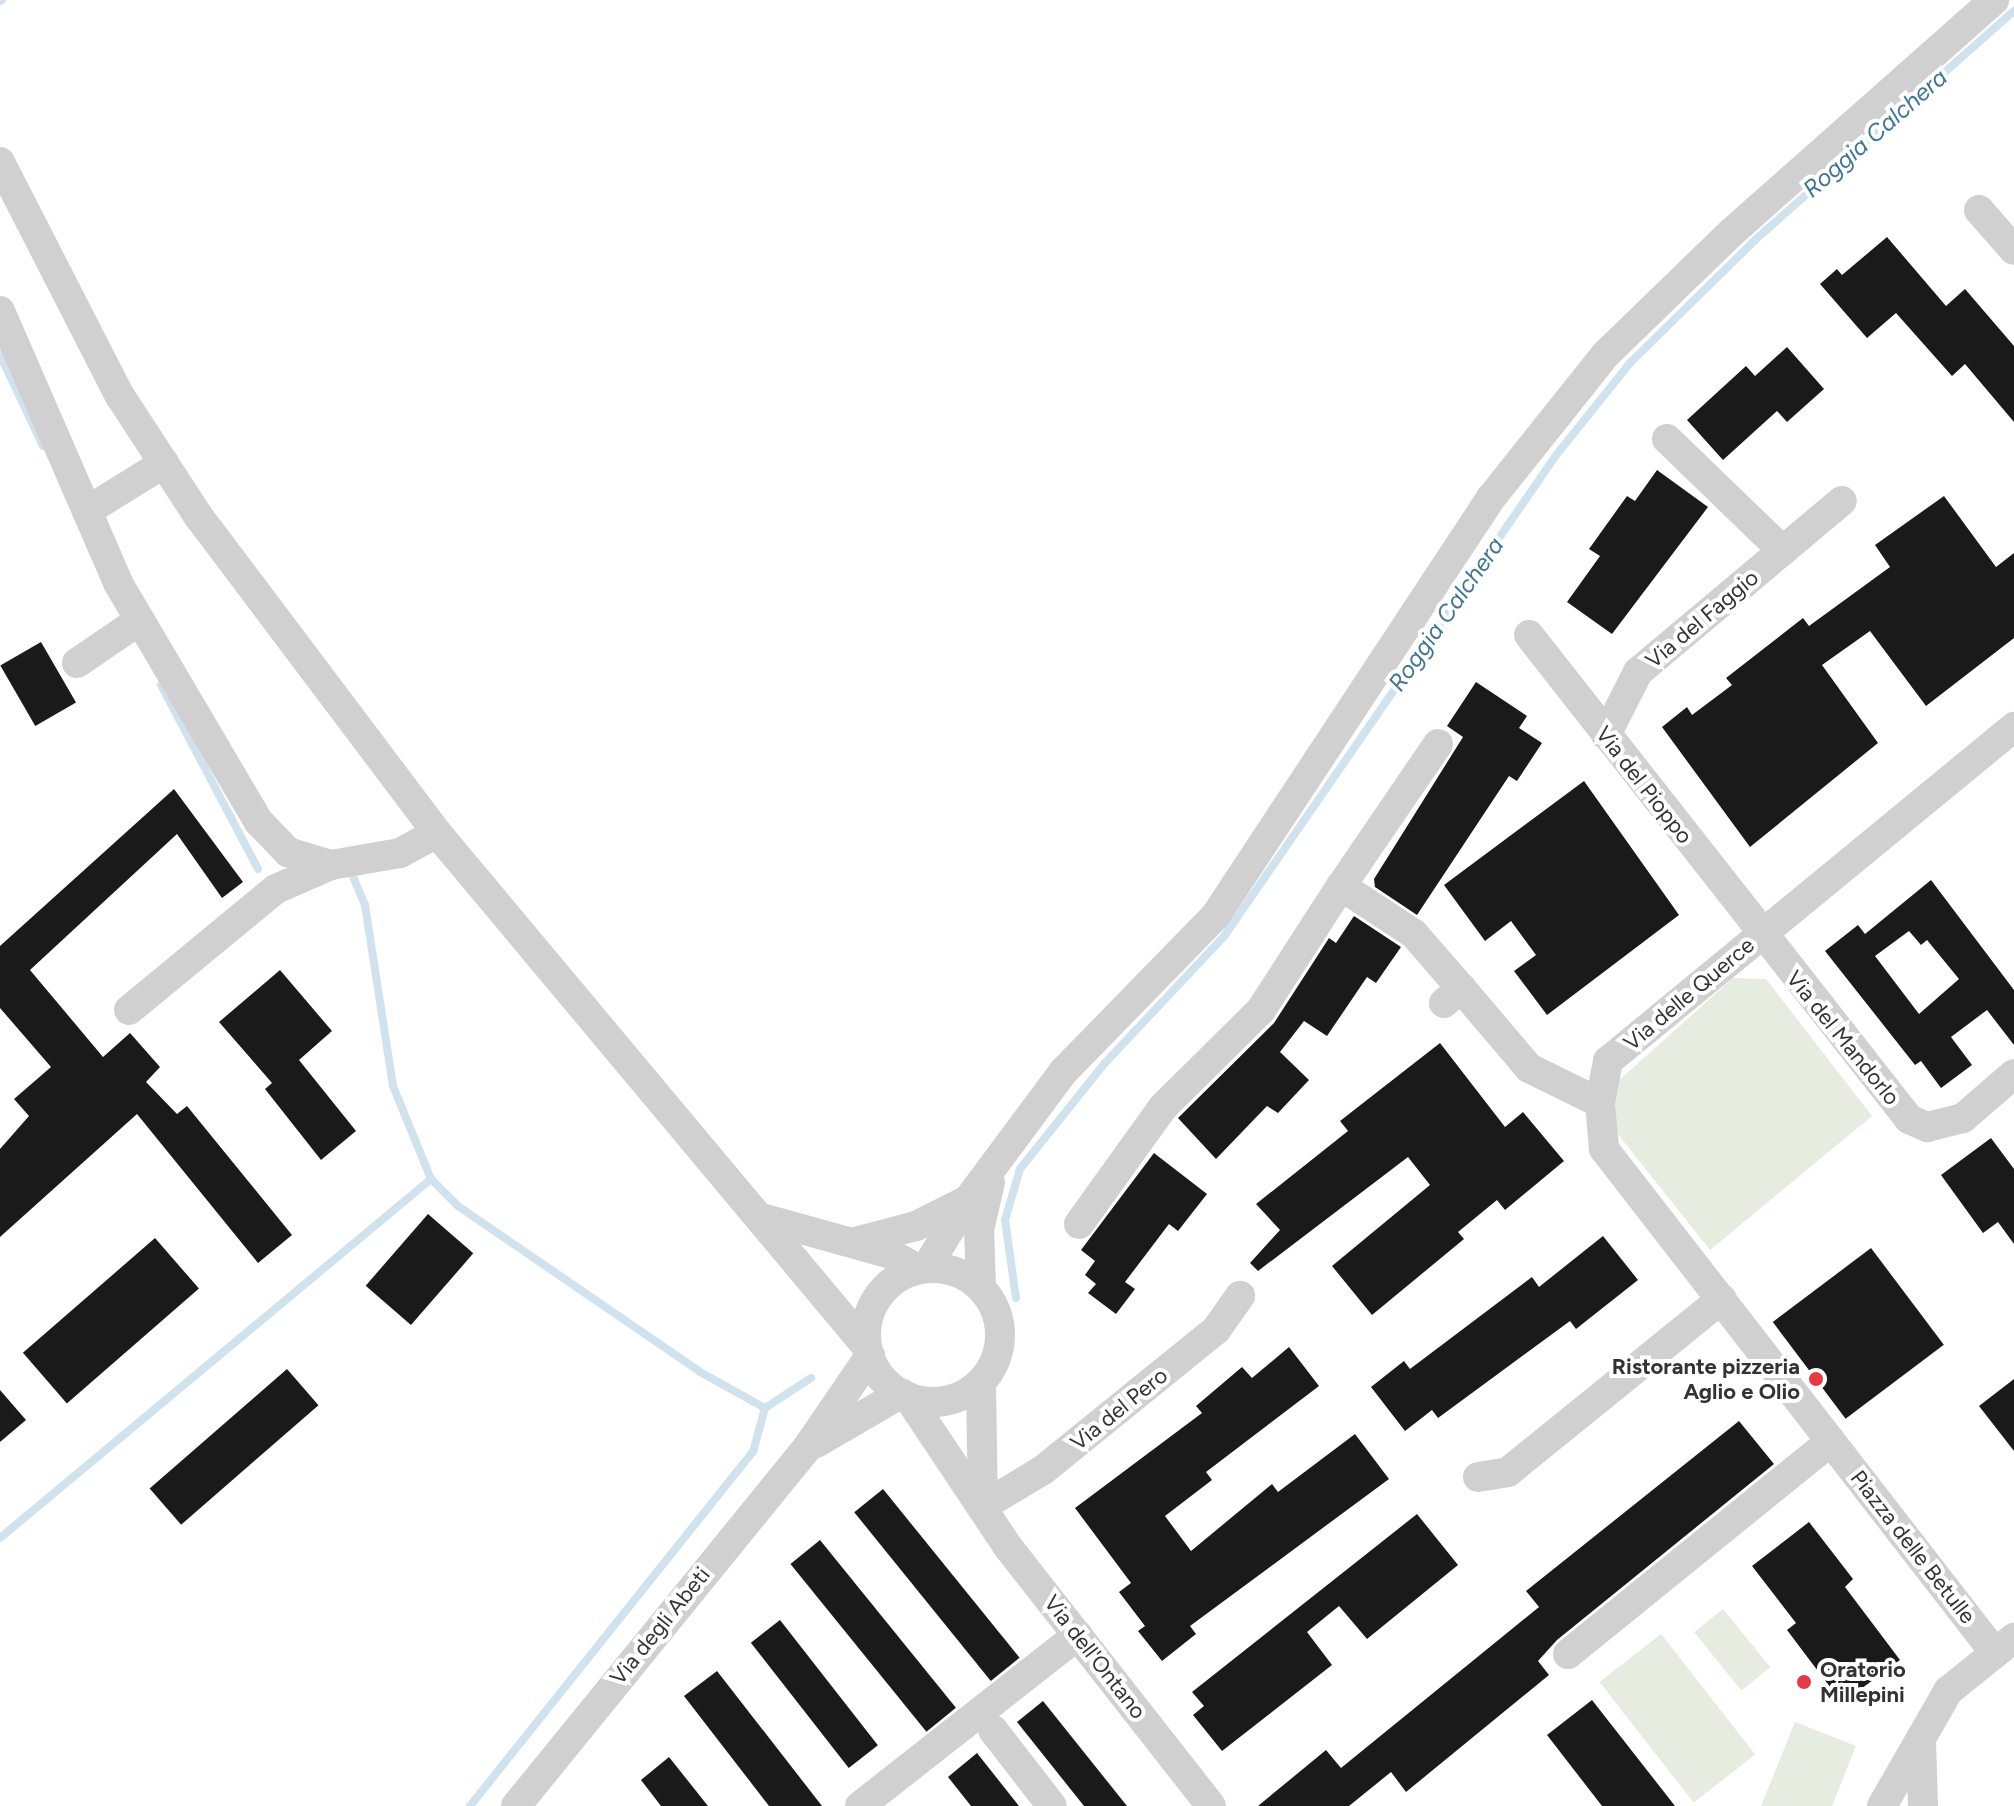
<!DOCTYPE html>
<style>
body{margin:0}
#map{position:relative;width:2014px;height:1806px;overflow:hidden;background:#fff;font-family:Figtree,sans-serif}
div>[style]{position:absolute}
.green>*{inset:0;background:#e6ecdf;transform-origin:0 0}
.stream>*{height:8px;margin:-4px;padding:0 4px;transform-origin:4px;border-radius:4px;background:#cfe2ee}
.building>*{inset:0;background:#1a1a1a;transform-origin:0 0}
.minor>*{height:30px;margin:-15px;padding:0 15px;transform-origin:15px;border-radius:15px;background:#d0d0d0}
.minor>.ring{margin:-15px;padding:0;box-sizing:content-box;background:none;border:30px solid #d0d0d0;border-radius:50%}
.dots>*{width:22px;height:22px;translate:-50% -50%;box-sizing:border-box;border:4px solid #fff;border-radius:50%}
span{translate:-50% -50%;white-space:nowrap;text-align:center;line-height:1.15;-webkit-text-stroke:8px #fff;paint-order:stroke}
.street-label{font-size:22px;color:#333}
.poi-label{font-size:22px;color:#333;font-weight:700}
.right{translate:-100% -50%;text-align:right}
.left{translate:0 -50%;text-align:left}
.water-label{font-size:24px;color:#3f7597;font-style:italic}
</style>
<div id="map">
<div class="green">
<div style="clip-path:polygon(1733px 978px,1766px 979px,1872px 1116px,1710px 1250px,1616px 1132px,1615px 1084px)"></div>
<div style="left:1723px;top:1609px;width:75px;height:37px;rotate:51deg"></div>
<div style="left:1661px;top:1634px;width:153px;height:78px;rotate:52deg"></div>
<div style="clip-path:polygon(1795px 1722px,1856px 1746px,1832px 1806px,1761px 1806px)"></div>
</div>
<div class="stream">
<div style="left:0;top:1px;width:2px;rotate:-27deg"></div>
<div style="left:0;top:355px;width:101px;rotate:64.7deg"></div>
<div style="left:161px;top:685px;width:208px;rotate:62.2deg"></div>
<div style="left:351px;top:872px;width:36px;rotate:67deg"></div>
<div style="left:365px;top:905px;width:183px;rotate:81.2deg"></div>
<div style="left:393px;top:1086px;width:100px;rotate:67.8deg"></div>
<div style="left:431px;top:1179px;width:38px;rotate:45deg"></div>
<div style="left:458px;top:1206px;width:293px;rotate:34.4deg"></div>
<div style="left:700px;top:1372px;width:74px;rotate:29deg"></div>
<div style="left:765px;top:1408px;width:55px;rotate:-33.1deg"></div>
<div style="left:1016px;top:1298px;width:79px;rotate:-98deg"></div>
<div style="left:1005px;top:1220px;width:53px;rotate:-73.6deg"></div>
<div style="left:1020px;top:1169px;width:136px;rotate:-51.3deg"></div>
<div style="left:1105px;top:1063px;width:175px;rotate:-46.8deg"></div>
<div style="left:1225px;top:935px;width:584px;rotate:-55.39deg"></div>
<div style="left:1557px;top:454px;width:117px;rotate:-51.3deg"></div>
<div style="left:1630px;top:363px;width:175px;rotate:-44.5deg"></div>
<div style="left:1755px;top:240px;width:346px;rotate:-41.5deg"></div>
<div style="left:0;top:1538px;width:561px;rotate:-39.79deg"></div>
<div style="left:470px;top:1806px;width:453px;rotate:-51.4deg"></div>
<div style="left:753px;top:1452px;width:46px;rotate:-74.7deg"></div>
</div>
<div class="building">
<div style="clip-path:polygon(1887px 237px,1946px 306px,1965px 289px,2014px 346px,2014px 422px,1965px 364px,1952px 376px,1896px 313px,1867px 338px,1820px 284px,1837px 269px,1842px 275px)"></div>
<div style="clip-path:polygon(1787px 347px,1824px 389px,1787px 422px,1777px 411px,1723px 460px,1687px 420px,1746px 366px,1755px 376px)"></div>
<div style="clip-path:polygon(1657px 470px,1708px 507px,1612px 634px,1567px 602px,1600px 556px,1589px 549px,1627px 496px,1635px 501px)"></div>
<div style="clip-path:polygon(1944px 496px,1996px 567px,2014px 553px,2014px 638px,1926px 706px,1870px 631px,1822px 665px,1878px 743px,1750px 847px,1662px 727px,1687px 707px,1692px 715px,1732px 685px,1726px 678px,1803px 618px,1809px 626px,1890px 567px,1875px 545px)"></div>
<div style="left:41px;top:642px;width:70px;height:47px;rotate:60deg"></div>
<div style="clip-path:polygon(1476px 682px,1527px 716px,1519px 728px,1542px 743px,1517px 781px,1509px 776px,1417px 915px,1375px 887px,1374px 879px,1463px 737px,1447px 726px)"></div>
<div style="clip-path:polygon(1584px 781px,1679px 915px,1547px 1015px,1514px 971px,1536px 955px,1511px 921px,1485px 941px,1444px 885px)"></div>
<div style="clip-path:polygon(174px 789px,243px 882px,222px 898px,177px 834px,30px 970px,103px 1057px,130px 1033px,160px 1067px,146px 1082px,177px 1114px,187px 1106px,292px 1235px,258px 1263px,137px 1114px,0 1237px,0 1149px,29px 1116px,14px 1099px,51px 1067px,0 1008px,0 946px)"></div>
<div style="clip-path:polygon(evenodd,1931px 880px,2014px 990px,2014px 1045px,1987px 1010px,1951px 1037px,1972px 1065px,1941px 1088px,1921px 1061px,1915px 1065px,1825px 951px,1858px 925px,1865px 934px,1931px 880px,1909px 931px,1921px 945px,1927px 940px,1959px 979px,1919px 1014px,1875px 956px,1909px 931px)"></div>
<div style="clip-path:polygon(1354px 916px,1401px 947px,1376px 983px,1367px 977px,1327px 1036px,1304px 1021px,1280px 1052px,1309px 1080px,1278px 1113px,1267px 1106px,1216px 1159px,1178px 1118px,1274px 1023px,1329px 938px,1336px 943px)"></div>
<div style="clip-path:polygon(280px 970px,332px 1031px,299px 1060px,356px 1131px,321px 1160px,265px 1089px,272px 1083px,219px 1022px)"></div>
<div style="clip-path:polygon(1440px 1043px,1505px 1127px,1523px 1112px,1564px 1161px,1505px 1210px,1497px 1200px,1458px 1232px,1464px 1239px,1372px 1315px,1332px 1266px,1430px 1185px,1408px 1157px,1258px 1271px,1250px 1263px,1280px 1230px,1256px 1204px,1348px 1131px,1340px 1121px)"></div>
<div style="clip-path:polygon(1991px 1138px,2014px 1169px,2014px 1244px,1998px 1222px,1983px 1233px,1941px 1175px)"></div>
<div style="clip-path:polygon(1154px 1153px,1207px 1194px,1178px 1231px,1169px 1224px,1125px 1282px,1135px 1289px,1116px 1314px,1088px 1293px,1096px 1284px,1085px 1275px,1095px 1261px,1081px 1250px)"></div>
<div style="left:428px;top:1214px;width:60px;height:95px;rotate:41deg"></div>
<div style="clip-path:polygon(1603px 1236px,1638px 1280px,1576px 1329px,1570px 1321px,1438px 1418px,1432px 1410px,1405px 1431px,1371px 1387px,1404px 1361px,1410px 1369px,1532px 1277px,1539px 1287px)"></div>
<div style="left:155px;top:1238px;width:67px;height:175px;rotate:49deg"></div>
<div style="left:1871px;top:1248px;width:121px;height:123px;rotate:53deg"></div>
<div style="clip-path:polygon(1289px 1347px,1319px 1386px,1206px 1472px,1212px 1480px,1165px 1516px,1191px 1551px,1272px 1484px,1278px 1492px,1355px 1434px,1389px 1479px,1190px 1626px,1196px 1634px,1162px 1661px,1138px 1631px,1145px 1626px,1119px 1592px,1131px 1583px,1075px 1508px,1202px 1413px,1196px 1406px,1242px 1367px,1252px 1378px)"></div>
<div style="left:287px;top:1369px;width:48px;height:182px;rotate:49deg"></div>
<div style="clip-path:polygon(2014px 1379px,2014px 1451px,1979px 1406px)"></div>
<div style="clip-path:polygon(0 1390px,26px 1420px,0 1442px)"></div>
<div style="clip-path:polygon(1739px 1421px,1774px 1464px,1557px 1640px,1538px 1661px,1549px 1675px,1406px 1792px,1391px 1772px,1349px 1806px,1258px 1806px,1326px 1750px,1341px 1768px,1539px 1607px,1526px 1591px)"></div>
<div style="left:883px;top:1489px;width:217px;height:37px;rotate:51deg"></div>
<div style="clip-path:polygon(1417px 1514px,1458px 1565px,1367px 1639px,1339px 1606px,1307px 1632px,1332px 1665px,1222px 1751px,1193px 1715px,1204px 1706px,1192px 1692px)"></div>
<div style="clip-path:polygon(1809px 1522px,1853px 1579px,1845px 1587px,1900px 1660px,1842px 1703px,1787px 1630px,1796px 1623px,1752px 1566px)"></div>
<div style="left:820px;top:1540px;width:216px;height:38px;rotate:51deg"></div>
<div style="left:780px;top:1620px;width:159px;height:37px;rotate:52deg"></div>
<div style="clip-path:polygon(717px 1671px,822px 1806px,769px 1806px,684px 1696px)"></div>
<div style="clip-path:polygon(1592px 1700px,1675px 1806px,1602px 1806px,1547px 1735px)"></div>
<div style="clip-path:polygon(1043px 1701px,1127px 1806px,1084px 1806px,1017px 1722px)"></div>
<div style="clip-path:polygon(977px 1753px,1019px 1806px,971px 1806px,948px 1777px)"></div>
<div style="clip-path:polygon(669px 1757px,708px 1806px,661px 1806px,641px 1780px)"></div>
</div>
<div class="minor">
<div style="left:0;top:162px;width:263px;rotate:62.9deg"></div>
<div style="left:120px;top:396px;width:145px;rotate:56.9deg"></div>
<div style="left:199px;top:517px;width:396px;rotate:53deg"></div>
<div style="left:437px;top:833px;width:670px;rotate:50.08deg"></div>
<div style="left:1979px;top:210px;width:53px;rotate:48.8deg"></div>
<div style="left:0;top:311px;width:296px;rotate:66.5deg"></div>
<div style="left:118px;top:583px;width:277px;rotate:59.5deg"></div>
<div style="left:259px;top:822px;width:42px;rotate:46deg"></div>
<div style="left:288px;top:852px;width:45px;rotate:16.8deg"></div>
<div style="left:1667px;top:439px;width:161px;rotate:44deg"></div>
<div style="left:87px;top:511px;width:91px;rotate:-31.9deg"></div>
<div style="left:1529px;top:635px;width:615px;rotate:51.86deg"></div>
<div style="left:1909px;top:1119px;width:20px;rotate:24deg"></div>
<div style="left:1927px;top:1127px;width:37px;rotate:-14deg"></div>
<div style="left:1963px;top:1118px;width:67px;rotate:-40.8deg"></div>
<div style="left:77px;top:663px;width:76px;rotate:-34.3deg"></div>
<div style="left:1606px;top:735px;width:71px;rotate:-63.1deg"></div>
<div style="left:1638px;top:672px;width:266px;rotate:-40deg"></div>
<div style="left:1438px;top:744px;width:172px;rotate:124.3deg"></div>
<div style="left:1341px;top:886px;width:87px;rotate:33.3deg"></div>
<div style="left:1414px;top:934px;width:72px;rotate:49deg"></div>
<div style="left:1444px;top:1003px;width:23px;rotate:-41deg"></div>
<div style="left:1461px;top:988px;width:105px;rotate:49.6deg"></div>
<div style="left:1529px;top:1068px;width:79px;rotate:26.2deg"></div>
<div style="left:129px;top:1010px;width:190px;rotate:-39.5deg"></div>
<div style="left:276px;top:889px;width:60px;rotate:-23.6deg"></div>
<div style="left:331px;top:865px;width:70px;rotate:-9.9deg"></div>
<div style="left:400px;top:853px;width:42px;rotate:-28.4deg"></div>
<div style="left:765px;top:1219px;width:131px;rotate:15.5deg"></div>
<div style="left:891px;top:1254px;width:31px;rotate:29deg"></div>
<div style="left:1079px;top:1224px;width:144px;rotate:-54.3deg"></div>
<div style="left:1163px;top:1107px;width:138px;rotate:-44.7deg"></div>
<div style="left:1261px;top:1010px;width:148px;rotate:-57.2deg"></div>
<div style="left:855px;top:1242px;width:63px;rotate:-14.7deg"></div>
<div style="left:916px;top:1226px;width:56px;rotate:-26.6deg"></div>
<div class="ring" style="left:866px;top:1268px;width:104px;height:104px"></div>
<div style="left:926px;top:1268px;width:80px;rotate:-58.3deg"></div>
<div style="left:968px;top:1200px;width:159px;rotate:-53.4deg"></div>
<div style="left:1063px;top:1072px;width:219px;rotate:-45.7deg"></div>
<div style="left:1216px;top:915px;width:500px;rotate:-56.6deg"></div>
<div style="left:1491px;top:498px;width:184px;rotate:-51.4deg"></div>
<div style="left:1606px;top:354px;width:175px;rotate:-44.1deg"></div>
<div style="left:1732px;top:232px;width:350px;rotate:-41.5deg"></div>
<div style="left:981px;top:1286px;width:56px;rotate:-92deg"></div>
<div style="left:979px;top:1230px;width:49px;rotate:-77.1deg"></div>
<div style="left:981px;top:1383px;width:123px;rotate:89.1deg"></div>
<div style="left:908px;top:1397px;width:180px;rotate:56.3deg"></div>
<div style="left:1008px;top:1547px;width:329px;rotate:51.9deg"></div>
<div style="left:816px;top:1443px;width:99px;rotate:-30.2deg"></div>
<div style="left:1478px;top:1477px;width:30px;rotate:-9deg"></div>
<div style="left:1508px;top:1472px;width:275px;rotate:-39deg"></div>
<div style="left:983px;top:1506px;width:70px;rotate:-31deg"></div>
<div style="left:1043px;top:1470px;width:223px;rotate:-39deg"></div>
<div style="left:1216px;top:1330px;width:42px;rotate:-54.8deg"></div>
<div style="left:1995px;top:1653px;width:638px;rotate:-127.8deg"></div>
<div style="left:1604px;top:1149px;width:46px;rotate:-95deg"></div>
<div style="left:1600px;top:1103px;width:43px;rotate:-79.2deg"></div>
<div style="left:1608px;top:1061px;width:526px;rotate:-39.44deg"></div>
<div style="left:1568px;top:1654px;width:338px;rotate:-39deg"></div>
<div style="left:993px;top:1730px;width:96px;rotate:52.2deg"></div>
<div style="left:1921px;top:1740px;width:66px;rotate:88.3deg"></div>
<div style="left:516px;top:1806px;width:461px;rotate:-50.9deg"></div>
<div style="left:807px;top:1448px;width:112px;rotate:-55.6deg"></div>
<div style="left:860px;top:1806px;width:277px;rotate:-38.1deg"></div>
<div style="left:1882px;top:1806px;width:133px;rotate:-60.1deg"></div>
<div style="left:1948px;top:1691px;width:85px;rotate:-38.8deg"></div>
</div>
<div class="dots">
<div style="left:1816px;top:1379px;background:#e63946"></div>
<div style="left:1804px;top:1682px;background:#e63946"></div>
</div>
<div class="street-label">
<span style="left:1702px;top:619px;rotate:-40deg">Via del Faggio</span>
<span style="left:1644px;top:785px;rotate:52deg">Via del Pioppo</span>
<span style="left:1689px;top:994px;rotate:-40deg">Via delle Querce</span>
<span style="left:1843px;top:1038px;rotate:51deg">Via del Mandorlo</span>
<span style="left:1119px;top:1409px;rotate:-39deg">Via del Pero</span>
<span style="left:1913px;top:1547px;rotate:52deg">Piazza delle Betulle</span>
<span style="left:660px;top:1626px;rotate:-51deg">Via degli Abeti</span>
<span style="left:1095px;top:1657px;rotate:52deg">Via dell'Ontano</span>
</div>
<div class="poi-label">
<span class="right" style="left:1800px;top:1379px">Ristorante pizzeria<br>Aglio e Olio</span>
<span class="left" style="left:1820px;top:1682px">Oratorio<br>Millepini</span>
</div>
<div class="water-label">
<span style="left:1875px;top:133px;rotate:-41deg">Roggia Calchera</span>
<span style="left:1446px;top:614px;rotate:-55deg">Roggia Calchera</span>
</div>
</div>
